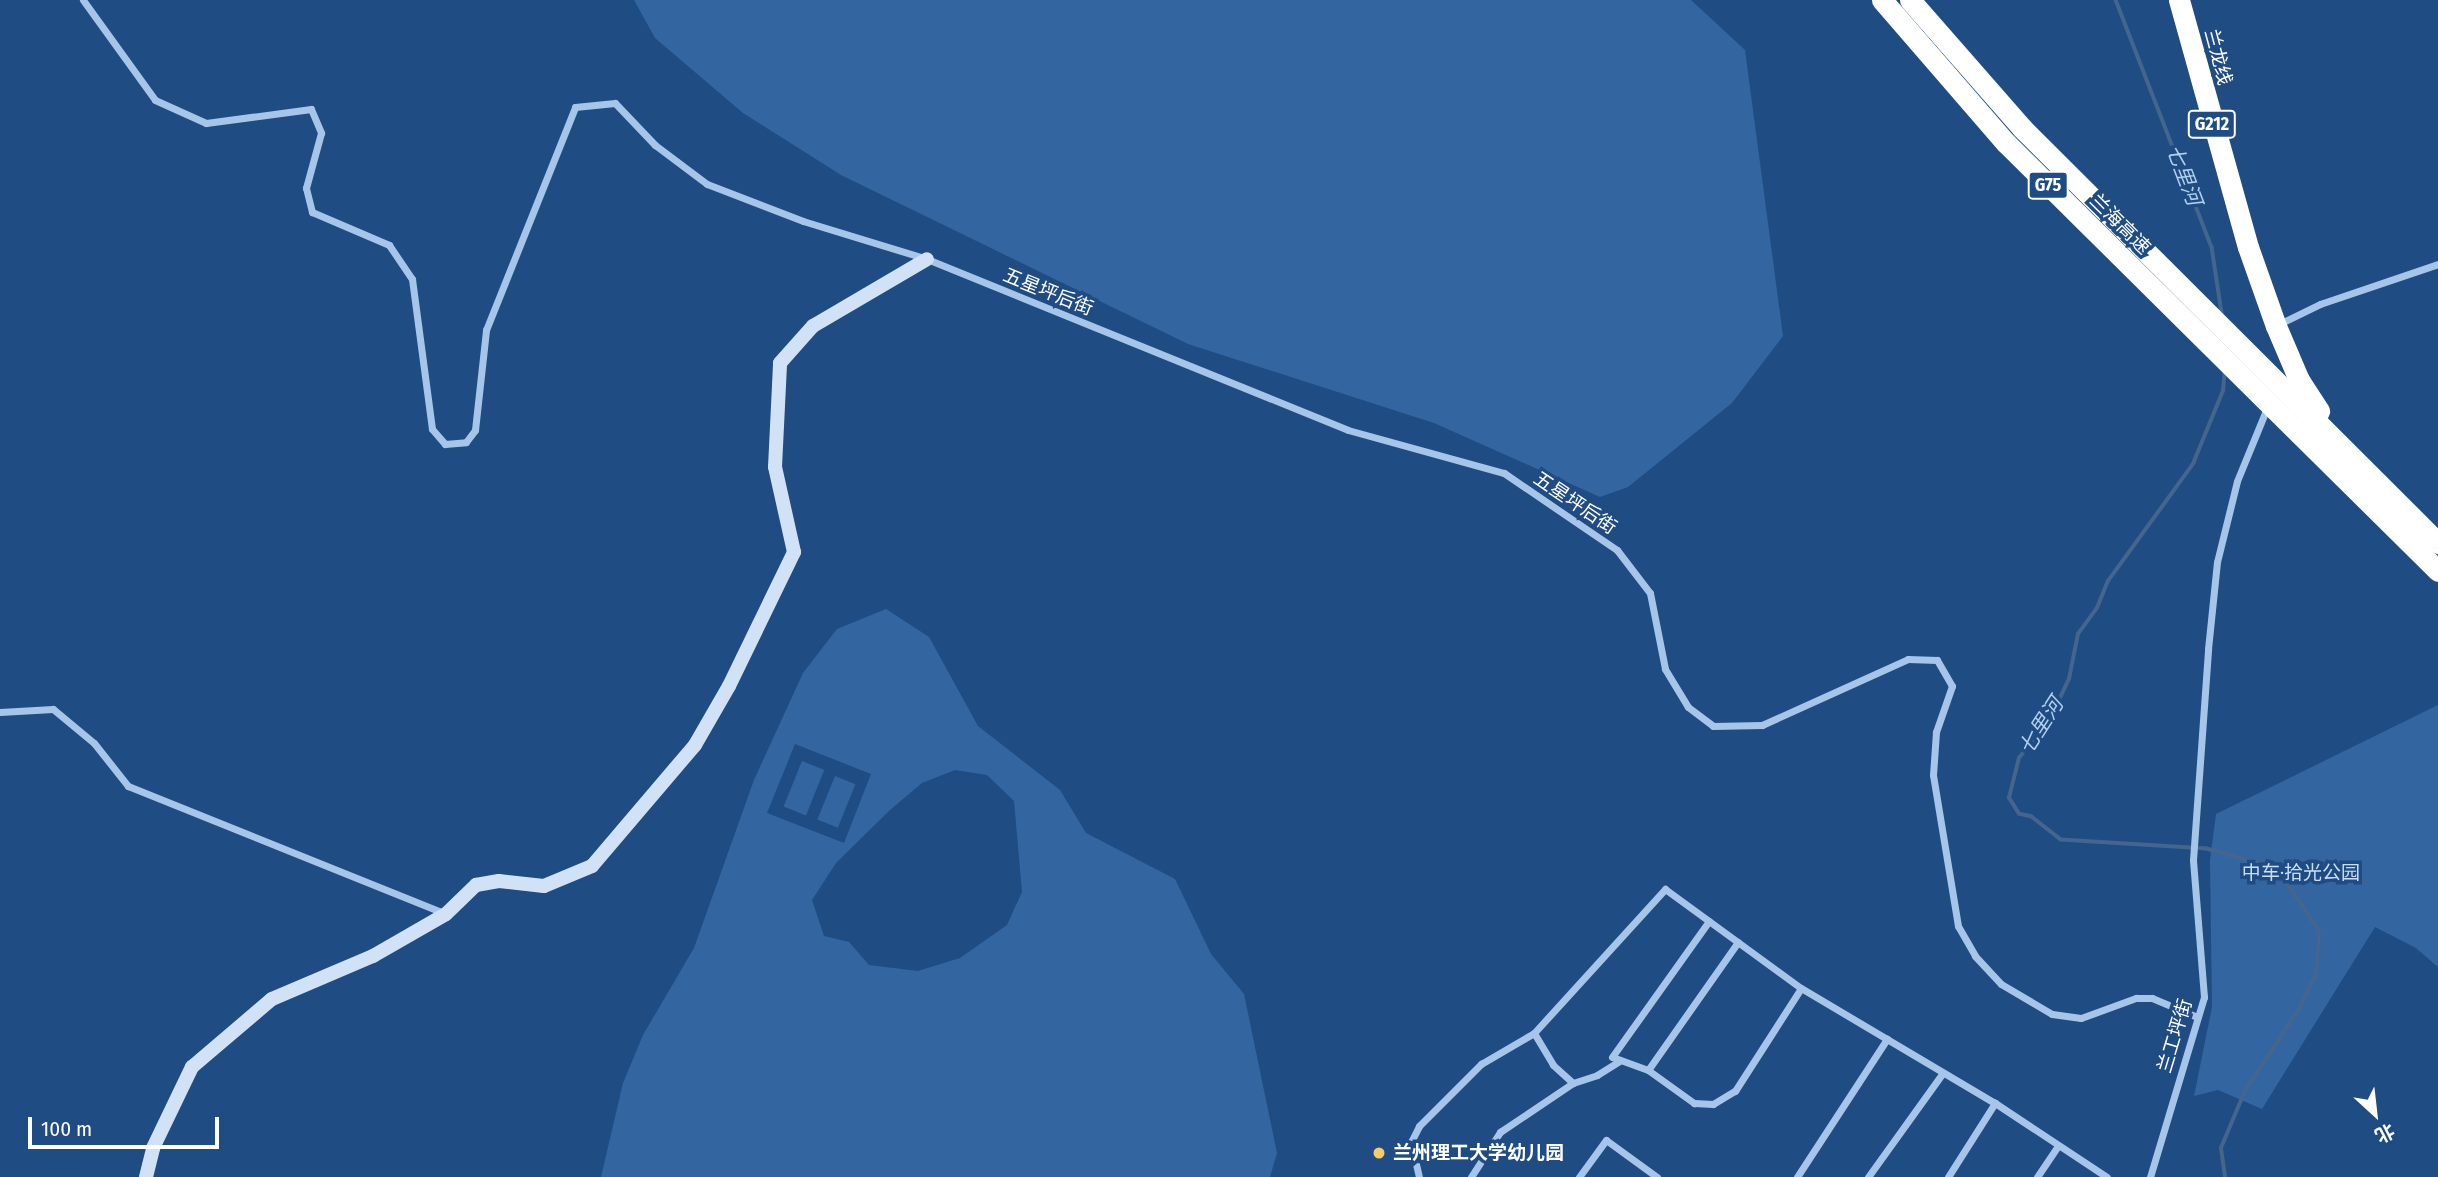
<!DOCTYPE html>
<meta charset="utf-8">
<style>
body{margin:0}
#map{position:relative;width:2438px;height:1177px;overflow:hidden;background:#1f4c83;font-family:"Fira Sans Condensed","Noto Sans SC",sans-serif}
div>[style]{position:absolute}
.green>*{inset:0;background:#3366a1;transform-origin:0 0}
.stream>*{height:3.5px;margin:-1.75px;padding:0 1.75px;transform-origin:1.75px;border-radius:1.75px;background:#44658d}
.street>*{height:7px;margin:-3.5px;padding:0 3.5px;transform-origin:3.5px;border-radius:3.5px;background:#a6c5e9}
.secondary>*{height:14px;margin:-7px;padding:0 7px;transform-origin:7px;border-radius:7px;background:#d1e2f7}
.highway>*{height:21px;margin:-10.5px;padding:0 10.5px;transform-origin:10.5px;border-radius:10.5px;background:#fff}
.dots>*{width:19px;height:19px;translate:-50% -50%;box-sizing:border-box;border:4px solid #1f4c83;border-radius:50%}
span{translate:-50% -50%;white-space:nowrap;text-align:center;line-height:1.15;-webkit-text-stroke:7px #1f4c83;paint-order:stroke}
.shield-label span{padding:2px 5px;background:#1f4c83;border:2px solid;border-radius:5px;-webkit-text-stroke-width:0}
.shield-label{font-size:18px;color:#fff;font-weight:700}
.street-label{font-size:19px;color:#fff}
.park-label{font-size:19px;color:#cadff7}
.poi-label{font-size:19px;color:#fff;font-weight:700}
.left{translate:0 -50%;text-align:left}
.water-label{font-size:21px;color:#b1cff1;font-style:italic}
.north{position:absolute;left:2340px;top:1079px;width:70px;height:70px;-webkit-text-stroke:5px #1f4c83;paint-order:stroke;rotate:153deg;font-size:19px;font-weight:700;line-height:28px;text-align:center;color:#fff}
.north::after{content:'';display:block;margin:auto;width:24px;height:32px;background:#fff;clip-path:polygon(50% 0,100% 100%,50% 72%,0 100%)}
.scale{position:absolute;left:28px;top:1117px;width:191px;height:32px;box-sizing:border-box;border:4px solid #fff;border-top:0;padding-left:9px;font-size:21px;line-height:24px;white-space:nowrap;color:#fff;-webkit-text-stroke:5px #1f4c83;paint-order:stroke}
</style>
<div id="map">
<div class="green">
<div style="clip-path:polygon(634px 0,1691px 0,1745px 50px,1783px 336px,1732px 403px,1628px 487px,1600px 497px,1434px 423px,1188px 344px,841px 175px,743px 113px,655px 38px)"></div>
<div style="clip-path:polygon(evenodd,886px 609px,929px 637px,978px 726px,1060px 790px,1086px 833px,1175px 879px,1211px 954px,1244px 994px,1277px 1153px,1270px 1177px,601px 1177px,623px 1083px,643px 1035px,694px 948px,754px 780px,803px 673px,837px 629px,886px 609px,795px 744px,871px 774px,844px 843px,767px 813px,795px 744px,886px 609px,955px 770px,987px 775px,1014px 801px,1022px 892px,1007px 925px,960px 958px,918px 971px,869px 965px,849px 942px,824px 936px,812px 900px,836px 863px,890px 810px,922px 783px,955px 770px)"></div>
<div style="clip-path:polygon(2438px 705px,2438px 967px,2416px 948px,2375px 927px,2262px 1109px,2218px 1090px,2194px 1096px,2212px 1007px,2210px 860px,2216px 814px)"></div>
<div style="left:802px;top:761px;width:24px;height:49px;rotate:22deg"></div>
<div style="left:835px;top:776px;width:22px;height:47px;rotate:22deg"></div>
</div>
<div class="stream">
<div style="left:2116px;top:0;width:265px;rotate:68.8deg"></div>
<div style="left:2212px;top:247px;width:67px;rotate:81.4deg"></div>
<div style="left:2225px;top:1177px;width:29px;rotate:-98deg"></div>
<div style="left:2221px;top:1148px;width:62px;rotate:-67.2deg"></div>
<div style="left:2245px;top:1091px;width:100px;rotate:-56.8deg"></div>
<div style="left:2300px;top:1007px;width:37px;rotate:-64deg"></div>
<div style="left:2316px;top:974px;width:43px;rotate:-86deg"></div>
<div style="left:2319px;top:931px;width:59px;rotate:-124deg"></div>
<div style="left:2286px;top:882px;width:29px;rotate:-144deg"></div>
<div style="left:2263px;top:865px;width:58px;rotate:-164.1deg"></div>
<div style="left:2207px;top:849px;width:146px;rotate:-176.5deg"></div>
<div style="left:2061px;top:840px;width:37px;rotate:-142deg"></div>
<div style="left:2032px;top:817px;width:13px;rotate:-167deg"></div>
<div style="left:2019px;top:814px;width:19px;rotate:-122deg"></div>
<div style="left:2009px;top:798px;width:41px;rotate:-76deg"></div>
<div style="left:2019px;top:758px;width:52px;rotate:-52deg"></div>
<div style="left:2051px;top:717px;width:42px;rotate:-64.7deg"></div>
<div style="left:2069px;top:679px;width:46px;rotate:-78.7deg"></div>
<div style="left:2078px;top:634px;width:32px;rotate:-54deg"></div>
<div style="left:2097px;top:608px;width:29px;rotate:-68deg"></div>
<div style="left:2108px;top:581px;width:145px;rotate:-54deg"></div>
<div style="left:2193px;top:464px;width:79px;rotate:-67.7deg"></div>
<div style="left:2223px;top:391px;width:21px;rotate:-85deg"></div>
</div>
<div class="street">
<div style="left:83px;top:0;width:123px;rotate:54.2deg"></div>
<div style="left:155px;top:100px;width:56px;rotate:24.3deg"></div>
<div style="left:206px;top:123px;width:106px;rotate:-7.6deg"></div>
<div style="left:311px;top:109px;width:26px;rotate:67deg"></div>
<div style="left:321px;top:133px;width:57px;rotate:105.3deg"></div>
<div style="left:306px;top:188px;width:25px;rotate:76deg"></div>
<div style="left:312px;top:212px;width:84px;rotate:23.2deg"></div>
<div style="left:389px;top:245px;width:41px;rotate:55.9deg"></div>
<div style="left:412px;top:279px;width:151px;rotate:82.4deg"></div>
<div style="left:432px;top:429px;width:20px;rotate:49deg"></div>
<div style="left:445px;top:444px;width:21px;rotate:-5deg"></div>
<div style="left:466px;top:442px;width:15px;rotate:-53deg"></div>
<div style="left:475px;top:430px;width:101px;rotate:-83.7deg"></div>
<div style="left:486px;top:330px;width:240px;rotate:-68.2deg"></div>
<div style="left:575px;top:107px;width:40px;rotate:-5.7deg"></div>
<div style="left:615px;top:103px;width:58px;rotate:46.4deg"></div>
<div style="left:655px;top:145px;width:65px;rotate:36.9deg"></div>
<div style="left:707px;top:184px;width:103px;rotate:21.1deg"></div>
<div style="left:803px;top:221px;width:130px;rotate:17deg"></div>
<div style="left:927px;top:259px;width:454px;rotate:22.1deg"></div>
<div style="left:1348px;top:430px;width:162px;rotate:15.4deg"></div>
<div style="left:1504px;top:473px;width:137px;rotate:34.3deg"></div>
<div style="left:1617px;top:550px;width:54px;rotate:52.5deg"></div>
<div style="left:1650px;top:593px;width:77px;rotate:78.8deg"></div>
<div style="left:1665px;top:669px;width:44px;rotate:58.8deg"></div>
<div style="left:1688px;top:707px;width:31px;rotate:37deg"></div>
<div style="left:1713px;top:726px;width:49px;rotate:-1.2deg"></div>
<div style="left:1762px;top:725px;width:160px;rotate:-24.3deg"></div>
<div style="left:1908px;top:659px;width:29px;rotate:2deg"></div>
<div style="left:1937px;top:660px;width:30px;rotate:60deg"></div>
<div style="left:1952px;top:686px;width:49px;rotate:109.2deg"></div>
<div style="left:1936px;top:732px;width:43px;rotate:94deg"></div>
<div style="left:1933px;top:775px;width:153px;rotate:80.6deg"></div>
<div style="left:1958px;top:926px;width:34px;rotate:60deg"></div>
<div style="left:1975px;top:956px;width:38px;rotate:47deg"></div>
<div style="left:2001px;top:984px;width:59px;rotate:30.5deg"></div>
<div style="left:2052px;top:1014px;width:29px;rotate:8deg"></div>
<div style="left:2081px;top:1018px;width:59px;rotate:-20deg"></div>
<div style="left:2136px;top:998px;width:16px"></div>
<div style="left:2152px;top:998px;width:49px;rotate:22.9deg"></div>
<div style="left:2279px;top:324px;width:46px;rotate:-26deg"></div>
<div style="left:2320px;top:304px;width:125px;rotate:-18.7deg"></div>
<div style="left:0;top:712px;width:53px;rotate:-3.2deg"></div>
<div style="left:53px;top:709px;width:53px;rotate:39.7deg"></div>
<div style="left:94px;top:743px;width:55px;rotate:51.7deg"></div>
<div style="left:128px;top:786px;width:343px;rotate:21.9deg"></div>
<div style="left:1738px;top:942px;width:156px;rotate:125.1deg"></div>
<div style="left:1648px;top:1070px;width:57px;rotate:35.7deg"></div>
<div style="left:1694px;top:1103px;width:19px;rotate:3deg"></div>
<div style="left:1713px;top:1104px;width:26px;rotate:-31deg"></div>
<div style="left:1735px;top:1091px;width:122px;rotate:-57.3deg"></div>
<div style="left:1534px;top:1033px;width:37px;rotate:59deg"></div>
<div style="left:1553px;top:1065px;width:27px;rotate:42deg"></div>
<div style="left:1573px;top:1083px;width:25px;rotate:-18deg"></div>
<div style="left:1597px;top:1075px;width:26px;rotate:-32deg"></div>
<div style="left:1648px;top:1070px;width:38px;rotate:-160deg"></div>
<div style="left:1612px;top:1057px;width:167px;rotate:-54.5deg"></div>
<div style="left:1419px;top:1177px;width:36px;rotate:-103deg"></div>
<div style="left:1411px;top:1142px;width:18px;rotate:-63deg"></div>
<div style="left:1419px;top:1126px;width:88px;rotate:-45deg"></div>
<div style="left:1481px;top:1064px;width:61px;rotate:-30.3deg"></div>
<div style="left:1534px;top:1033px;width:195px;rotate:-47.7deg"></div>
<div style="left:1665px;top:889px;width:168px;rotate:36.1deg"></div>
<div style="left:1801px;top:988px;width:226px;rotate:30.7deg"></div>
<div style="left:1995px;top:1103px;width:134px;rotate:33.5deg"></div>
<div style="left:1471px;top:1177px;width:54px;rotate:-57.2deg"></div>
<div style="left:1500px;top:1132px;width:88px;rotate:-33.9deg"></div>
<div style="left:1579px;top:1177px;width:46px;rotate:-53.9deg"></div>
<div style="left:1606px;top:1140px;width:63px;rotate:36deg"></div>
<div style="left:1797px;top:1177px;width:165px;rotate:-56.9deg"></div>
<div style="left:1868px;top:1177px;width:127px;rotate:-54.3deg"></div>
<div style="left:1948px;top:1177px;width:88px;rotate:-57.6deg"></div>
<div style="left:2037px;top:1177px;width:37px;rotate:-56deg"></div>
<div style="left:2150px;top:1177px;width:188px;rotate:-73.3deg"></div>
<div style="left:2204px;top:997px;width:137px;rotate:-94.6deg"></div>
<div style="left:2193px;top:860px;width:212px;rotate:-85.9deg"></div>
<div style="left:2208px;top:649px;width:87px;rotate:-84.1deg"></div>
<div style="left:2217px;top:562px;width:83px;rotate:-76.1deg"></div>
<div style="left:2237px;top:481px;width:79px;rotate:-67.7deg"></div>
</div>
<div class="secondary">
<div style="left:146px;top:1177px;width:30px;rotate:-76deg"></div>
<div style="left:153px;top:1148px;width:90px;rotate:-64.3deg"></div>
<div style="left:192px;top:1067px;width:105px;rotate:-40.4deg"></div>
<div style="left:272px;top:999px;width:110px;rotate:-23.1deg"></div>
<div style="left:373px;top:956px;width:84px;rotate:-29.9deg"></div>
<div style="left:446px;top:914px;width:42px;rotate:-44deg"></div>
<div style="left:476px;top:885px;width:23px;rotate:-10deg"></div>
<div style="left:499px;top:881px;width:45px;rotate:6.3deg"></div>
<div style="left:544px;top:886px;width:52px;rotate:-22.6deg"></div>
<div style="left:592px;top:866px;width:159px;rotate:-49.6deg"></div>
<div style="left:695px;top:745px;width:68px;rotate:-60deg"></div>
<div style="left:729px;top:686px;width:149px;rotate:-64.1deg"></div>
<div style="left:794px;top:552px;width:87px;rotate:-102.6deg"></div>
<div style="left:775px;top:467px;width:104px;rotate:-87.2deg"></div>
<div style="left:780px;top:363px;width:50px;rotate:-48.3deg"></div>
<div style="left:813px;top:326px;width:132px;rotate:-30.4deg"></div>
</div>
<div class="highway">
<div style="left:1882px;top:0;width:189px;rotate:49.1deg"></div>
<div style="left:2006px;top:143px;width:608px;rotate:44.73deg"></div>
<div style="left:1910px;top:0;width:170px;rotate:48.8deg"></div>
<div style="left:2022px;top:128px;width:588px;rotate:44.93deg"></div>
<div style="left:2179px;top:0;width:256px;rotate:74.4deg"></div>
<div style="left:2248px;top:247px;width:84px;rotate:70.5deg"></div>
<div style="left:2276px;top:326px;width:59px;rotate:66.9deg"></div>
<div style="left:2299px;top:380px;width:37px;rotate:57deg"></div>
</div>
<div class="dots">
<div style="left:1379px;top:1153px;background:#f7cb66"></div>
</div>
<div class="shield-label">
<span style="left:2212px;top:124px">G212</span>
<span style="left:2048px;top:185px">G75</span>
</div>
<div class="street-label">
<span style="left:2218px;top:57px;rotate:75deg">兰龙线</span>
<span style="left:2120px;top:224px;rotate:45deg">兰海高速</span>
<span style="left:1048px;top:292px;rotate:22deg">五星坪后街</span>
<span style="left:1575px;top:503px;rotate:34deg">五星坪后街</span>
<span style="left:2175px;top:1036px;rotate:-73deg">兰工坪街</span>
</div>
<div class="park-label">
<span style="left:2301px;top:873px">中车·拾光公园</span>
</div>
<div class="poi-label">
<span class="left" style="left:1393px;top:1153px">兰州理工大学幼儿园</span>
</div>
<div class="water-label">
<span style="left:2184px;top:175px;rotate:69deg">七里河</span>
<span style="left:2041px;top:726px;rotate:-57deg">七里河</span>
</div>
<div class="north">北</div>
<div class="scale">100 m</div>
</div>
